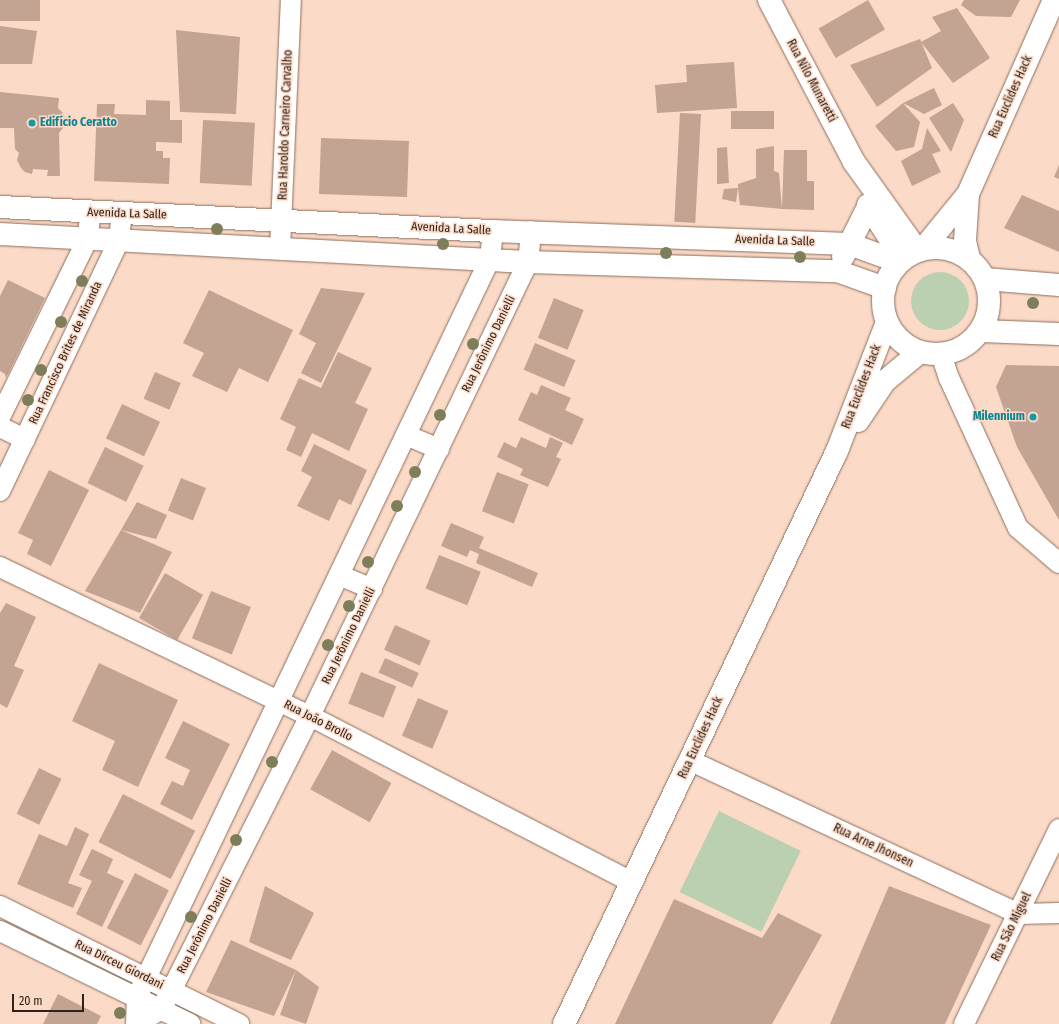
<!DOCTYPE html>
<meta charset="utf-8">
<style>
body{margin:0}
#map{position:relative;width:1059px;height:1024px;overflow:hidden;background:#fbdac7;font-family:"Fira Sans Condensed",sans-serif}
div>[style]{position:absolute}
.green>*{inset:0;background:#bbcfb1;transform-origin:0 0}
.round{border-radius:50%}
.building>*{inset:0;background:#c3a391;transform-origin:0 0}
.roads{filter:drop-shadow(0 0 1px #8c6f5e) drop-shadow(0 0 1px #8c6f5e)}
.street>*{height:20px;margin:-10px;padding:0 10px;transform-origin:10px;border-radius:10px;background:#fff}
.secondary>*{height:22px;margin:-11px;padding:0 11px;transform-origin:11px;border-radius:11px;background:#fff}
.secondary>.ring{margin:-11px;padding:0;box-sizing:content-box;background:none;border:22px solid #fff;border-radius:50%}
.trees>*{width:12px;height:12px;margin:-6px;border-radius:50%;background:#7e7e5b}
.dots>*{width:11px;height:11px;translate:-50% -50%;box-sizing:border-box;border:2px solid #fbdac7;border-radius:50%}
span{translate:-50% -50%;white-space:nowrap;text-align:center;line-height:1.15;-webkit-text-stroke:3px #fbdac7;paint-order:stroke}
.street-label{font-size:12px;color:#2e221b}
.culture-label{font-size:12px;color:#0d838f;font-weight:700}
.left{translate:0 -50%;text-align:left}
.right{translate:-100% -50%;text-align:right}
.scale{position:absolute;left:12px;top:994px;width:72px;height:18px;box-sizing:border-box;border:2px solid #2e221b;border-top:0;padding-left:5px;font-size:12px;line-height:14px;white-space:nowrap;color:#2e221b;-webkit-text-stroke:3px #fbdac7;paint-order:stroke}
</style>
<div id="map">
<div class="green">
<div class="round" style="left:911px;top:272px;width:58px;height:58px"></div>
<div style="left:719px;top:811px;width:91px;height:90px;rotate:26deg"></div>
</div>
<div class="building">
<div style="left:0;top:0;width:40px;height:21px"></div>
<div style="left:868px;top:0;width:34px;height:57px;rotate:60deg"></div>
<div style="clip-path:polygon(964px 0,1020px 0,1011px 17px,976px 16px,961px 5px)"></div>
<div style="clip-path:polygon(957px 8px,990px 58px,953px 83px,921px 42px,941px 31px,932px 17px)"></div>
<div style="clip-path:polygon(0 26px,37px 31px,32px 64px,0 64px)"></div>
<div style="clip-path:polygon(176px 30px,240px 37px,236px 114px,180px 112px)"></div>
<div style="clip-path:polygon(920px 39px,932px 68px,877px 107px,850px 65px)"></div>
<div style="clip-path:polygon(734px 62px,737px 108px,657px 113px,655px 85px,687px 82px,686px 65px)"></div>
<div style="clip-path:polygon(934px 88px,942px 105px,924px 114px,903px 103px,920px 122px,914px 147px,896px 151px,875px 126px,903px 103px)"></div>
<div style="clip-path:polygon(0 92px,59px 98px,58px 108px,63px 113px,65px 118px,63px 128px,59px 133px,60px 176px,47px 176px,48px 170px,33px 169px,32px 174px,25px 172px,21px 168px,17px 160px,19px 153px,15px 149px,14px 128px,0 128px)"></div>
<div style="clip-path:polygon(146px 100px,170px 101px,170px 120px,182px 120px,182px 143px,156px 142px,156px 151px,163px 151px,163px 158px,170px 158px,169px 184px,94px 181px,97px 104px,115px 104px,114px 114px,146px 115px)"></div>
<div style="clip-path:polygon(953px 103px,964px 120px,951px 152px,929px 118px)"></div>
<div style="left:731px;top:111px;width:43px;height:18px"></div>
<div style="left:680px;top:113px;width:21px;height:109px;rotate:3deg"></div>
<div style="left:203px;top:120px;width:52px;height:63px;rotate:3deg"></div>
<div style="clip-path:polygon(927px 128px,941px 151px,932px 154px,941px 172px,912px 186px,901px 161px,922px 149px)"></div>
<div style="left:321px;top:138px;width:88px;height:56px;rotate:2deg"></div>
<div style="clip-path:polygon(774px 146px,774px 171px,779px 173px,782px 209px,784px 150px,807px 150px,807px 181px,814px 181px,814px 210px,782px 209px,740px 205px,738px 188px,736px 202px,722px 199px,724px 189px,738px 188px,738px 184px,756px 178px,756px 149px)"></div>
<div style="clip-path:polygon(727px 147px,729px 183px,717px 184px,717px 148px)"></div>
<div style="clip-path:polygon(1059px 165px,1059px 179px,1054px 177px)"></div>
<div style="clip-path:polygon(1022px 195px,1059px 211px,1059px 252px,1004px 228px)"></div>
<div style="clip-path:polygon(8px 280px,45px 298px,6px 378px,5px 374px,0 371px,0 296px)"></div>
<div style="clip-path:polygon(321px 288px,365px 293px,321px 383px,301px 373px,316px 343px,299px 334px)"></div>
<div style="clip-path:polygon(209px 290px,293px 330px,268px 382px,239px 368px,227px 392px,192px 376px,204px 353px,183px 343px)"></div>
<div style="left:554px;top:298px;width:32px;height:43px;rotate:22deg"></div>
<div style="left:535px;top:343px;width:44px;height:29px;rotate:23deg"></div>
<div style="clip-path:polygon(338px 352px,372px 368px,355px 403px,368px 409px,349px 451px,312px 433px,301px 457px,286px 450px,296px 427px,280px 419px,299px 378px,321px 388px)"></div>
<div style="clip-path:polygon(1006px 365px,1059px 366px,1059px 520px,1017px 447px,996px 387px)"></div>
<div style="left:155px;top:372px;width:28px;height:29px;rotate:23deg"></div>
<div style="clip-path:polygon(541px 385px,571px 398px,565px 410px,584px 419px,572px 445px,518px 420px,531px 392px,537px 395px)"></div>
<div style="left:122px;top:404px;width:42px;height:38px;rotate:25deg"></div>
<div style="clip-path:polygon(521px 437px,546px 448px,550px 437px,563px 443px,556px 457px,561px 459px,548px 487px,520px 475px,523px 469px,497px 457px,504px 442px,516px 448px)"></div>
<div style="clip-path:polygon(314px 444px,367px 470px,351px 505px,339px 499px,329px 521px,297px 506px,312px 477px,301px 471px)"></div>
<div style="left:105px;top:447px;width:43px;height:40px;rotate:26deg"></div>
<div style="clip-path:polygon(49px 470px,89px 490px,51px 566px,27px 554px,33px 540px,18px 533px)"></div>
<div style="left:497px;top:472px;width:34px;height:42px;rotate:21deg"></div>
<div style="left:181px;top:478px;width:27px;height:35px;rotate:22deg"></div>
<div style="clip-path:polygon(137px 502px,167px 515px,156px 539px,121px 530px)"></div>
<div style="clip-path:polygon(451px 523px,484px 537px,479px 548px,538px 573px,532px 587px,476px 563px,479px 554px,470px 550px,467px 557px,441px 546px)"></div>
<div style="clip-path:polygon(121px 530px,172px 552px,140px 613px,85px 591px)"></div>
<div style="left:439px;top:555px;width:45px;height:36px;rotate:22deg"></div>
<div style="left:165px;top:573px;width:44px;height:52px;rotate:30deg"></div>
<div style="left:211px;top:591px;width:43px;height:51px;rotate:22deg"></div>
<div style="clip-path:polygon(6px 603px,36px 617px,14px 666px,24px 670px,7px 708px,0 704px,0 613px)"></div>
<div style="left:395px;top:625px;width:39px;height:27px;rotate:24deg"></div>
<div style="left:385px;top:658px;width:37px;height:16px;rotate:24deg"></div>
<div style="clip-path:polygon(99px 663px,178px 700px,138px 787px,102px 770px,115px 741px,72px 721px)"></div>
<div style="left:361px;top:672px;width:38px;height:34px;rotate:22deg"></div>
<div style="left:418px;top:698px;width:33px;height:41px;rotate:23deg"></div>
<div style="clip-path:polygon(183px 721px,230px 744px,192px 820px,160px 804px,172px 781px,183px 786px,190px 770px,165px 758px)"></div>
<div style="left:332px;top:750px;width:68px;height:45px;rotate:29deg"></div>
<div style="left:39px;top:768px;width:25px;height:51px;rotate:26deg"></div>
<div style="left:123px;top:794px;width:81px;height:54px;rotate:27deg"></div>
<div style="clip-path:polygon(75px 827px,89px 834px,68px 883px,82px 888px,73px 908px,17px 884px,39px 834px,67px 846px)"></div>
<div style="clip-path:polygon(92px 849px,113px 859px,107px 873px,124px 881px,102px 927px,76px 914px,92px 881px,79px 875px)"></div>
<div style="left:135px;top:873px;width:38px;height:62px;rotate:27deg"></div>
<div style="clip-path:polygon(265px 886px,314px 913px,291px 960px,249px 942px)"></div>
<div style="clip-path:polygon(889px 886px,991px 925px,945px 1024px,830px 1024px)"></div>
<div style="clip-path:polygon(674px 899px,762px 938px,778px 913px,822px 935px,772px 1024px,615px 1024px)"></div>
<div style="clip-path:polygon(231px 940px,296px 970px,319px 987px,306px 1024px,280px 1015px,296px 970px,274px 1016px,206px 992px)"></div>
<div style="clip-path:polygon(58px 994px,101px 1016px,97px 1024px,43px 1024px)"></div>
</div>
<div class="roads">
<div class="street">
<div style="left:280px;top:249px;width:249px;rotate:-87.5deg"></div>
<div style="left:941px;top:354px;width:25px;rotate:72deg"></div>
<div style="left:949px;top:378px;width:165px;rotate:65.3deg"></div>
<div style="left:1018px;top:528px;width:54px;rotate:40.5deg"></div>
<div style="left:0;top:417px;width:197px;rotate:-63.8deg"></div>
<div style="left:87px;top:240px;width:27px;rotate:-82deg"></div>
<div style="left:0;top:427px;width:28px;rotate:26deg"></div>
<div style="left:406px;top:435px;width:36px;rotate:23deg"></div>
<div style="left:0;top:491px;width:278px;rotate:-64.6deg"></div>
<div style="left:119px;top:240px;width:27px;rotate:-84deg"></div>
<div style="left:0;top:567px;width:344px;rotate:25.7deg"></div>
<div style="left:310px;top:716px;width:362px;rotate:27.3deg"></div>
<div style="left:339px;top:575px;width:36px;rotate:23deg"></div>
<div style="left:691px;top:761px;width:362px;rotate:25deg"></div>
<div style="left:1019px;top:914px;width:40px;rotate:-1.4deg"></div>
<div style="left:0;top:906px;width:267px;rotate:26.3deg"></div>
<div style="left:0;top:931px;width:212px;rotate:26deg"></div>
<div style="left:136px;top:1024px;width:27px;rotate:-88deg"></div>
<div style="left:137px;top:997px;width:818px;rotate:-64.44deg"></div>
<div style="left:490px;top:259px;width:28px;rotate:-84deg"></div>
<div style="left:137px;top:1024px;width:28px;rotate:-32deg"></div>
<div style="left:161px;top:1009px;width:21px;rotate:-61deg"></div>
<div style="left:171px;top:991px;width:308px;rotate:-63.2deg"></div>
<div style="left:310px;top:716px;width:504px;rotate:-64.35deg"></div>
<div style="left:528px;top:262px;width:31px;rotate:-84deg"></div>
<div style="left:964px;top:1024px;width:217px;rotate:-64deg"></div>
</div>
<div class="secondary">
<div style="left:769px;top:0;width:183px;rotate:62.3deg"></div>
<div style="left:854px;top:162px;width:108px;rotate:54.4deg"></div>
<div style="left:968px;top:194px;width:47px;rotate:93.7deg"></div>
<div style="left:965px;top:241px;width:18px;rotate:77deg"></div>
<div style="left:868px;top:205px;width:64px;rotate:57.1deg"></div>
<div style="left:0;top:207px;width:494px;rotate:2.8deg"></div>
<div style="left:493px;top:231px;width:356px;rotate:2.1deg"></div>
<div style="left:849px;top:244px;width:53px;rotate:19.8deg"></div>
<div style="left:0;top:234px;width:529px;rotate:3.04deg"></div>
<div style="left:528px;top:262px;width:309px;rotate:1.7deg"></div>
<div style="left:837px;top:271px;width:51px;rotate:19.5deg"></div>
<div class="ring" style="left:883px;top:248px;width:84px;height:84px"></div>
<div style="left:923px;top:249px;width:71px;rotate:-50.7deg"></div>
<div style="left:968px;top:194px;width:212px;rotate:-66.1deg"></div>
<div style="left:843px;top:257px;width:56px;rotate:-63.4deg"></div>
<div style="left:985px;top:279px;width:74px;rotate:4.6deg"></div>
<div style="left:981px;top:331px;width:78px;rotate:2.2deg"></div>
<div style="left:858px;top:421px;width:48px;rotate:-56deg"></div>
<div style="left:885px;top:381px;width:45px;rotate:-39.6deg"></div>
<div style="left:564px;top:1024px;width:635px;rotate:-64.53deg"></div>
<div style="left:837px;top:451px;width:138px;rotate:-68.8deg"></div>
</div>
</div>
<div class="trees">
<div style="left:217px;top:229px"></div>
<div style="left:443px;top:244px"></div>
<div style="left:666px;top:253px"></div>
<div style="left:800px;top:257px"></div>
<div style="left:82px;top:281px"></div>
<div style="left:1033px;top:303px"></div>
<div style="left:61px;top:322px"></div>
<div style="left:473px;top:344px"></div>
<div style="left:41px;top:370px"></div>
<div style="left:28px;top:400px"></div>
<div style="left:440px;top:415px"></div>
<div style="left:415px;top:472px"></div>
<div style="left:397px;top:506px"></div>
<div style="left:368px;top:562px"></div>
<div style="left:349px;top:606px"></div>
<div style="left:328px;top:645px"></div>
<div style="left:272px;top:762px"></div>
<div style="left:236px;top:840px"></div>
<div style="left:191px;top:917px"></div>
<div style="left:120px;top:1013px"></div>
</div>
<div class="dots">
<div style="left:32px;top:123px;background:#0f9aa8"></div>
<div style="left:1033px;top:417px;background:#0f9aa8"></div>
</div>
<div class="street-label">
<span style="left:811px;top:81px;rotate:62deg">Rua Nilo Munaretti</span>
<span style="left:1011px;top:97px;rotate:-66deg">Rua Euclides Hack</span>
<span style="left:286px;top:125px;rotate:-88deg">Rua Haroldo Carneiro Carvalho</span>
<span style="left:127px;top:214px;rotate:2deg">Avenida La Salle</span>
<span style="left:451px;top:229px;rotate:3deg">Avenida La Salle</span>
<span style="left:775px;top:241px;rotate:2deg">Avenida La Salle</span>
<span style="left:489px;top:344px;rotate:-64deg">Rua Jerônimo Danielli</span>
<span style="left:66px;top:353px;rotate:-65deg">Rua Francisco Brites de Miranda</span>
<span style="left:862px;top:387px;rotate:-69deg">Rua Euclides Hack</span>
<span style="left:349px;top:636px;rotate:-64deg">Rua Jerônimo Danielli</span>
<span style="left:318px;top:721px;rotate:27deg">Rua João Brollo</span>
<span style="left:701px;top:738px;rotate:-65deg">Rua Euclides Hack</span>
<span style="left:873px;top:846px;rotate:25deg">Rua Arne Jhonsen</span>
<span style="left:205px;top:926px;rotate:-63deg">Rua Jerônimo Danielli</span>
<span style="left:1012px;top:927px;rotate:-64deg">Rua São Miguel</span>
<span style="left:119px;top:965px;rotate:26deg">Rua Dirceu Giordani</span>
</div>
<div class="culture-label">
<span class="left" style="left:40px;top:123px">Edifício Ceratto</span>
<span class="right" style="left:1025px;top:417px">Milennium</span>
</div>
<div class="scale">20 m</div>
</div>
